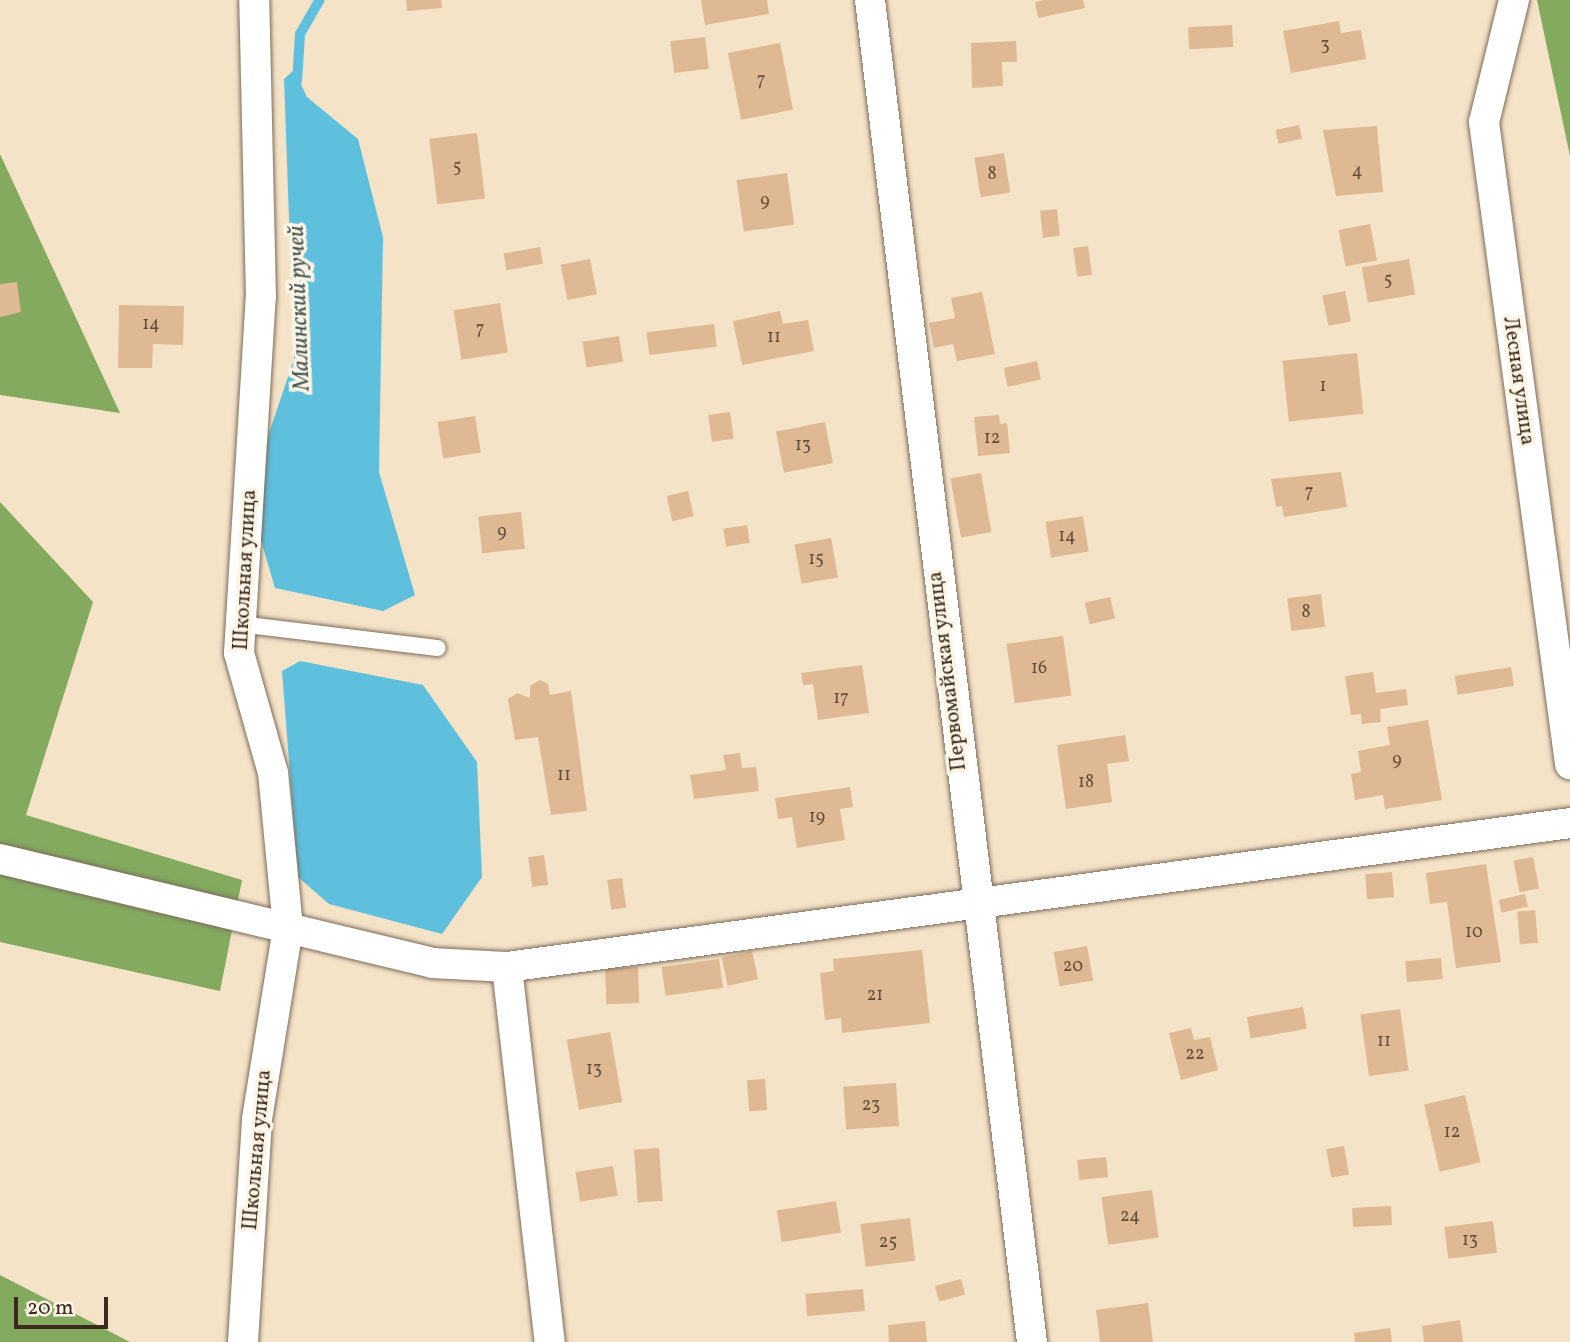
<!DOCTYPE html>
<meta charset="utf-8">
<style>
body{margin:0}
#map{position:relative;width:1570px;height:1342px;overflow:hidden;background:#f5e3c8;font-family:Vollkorn,serif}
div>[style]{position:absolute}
.forest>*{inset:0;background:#84aa60}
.water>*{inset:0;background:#5ec0dd}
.stream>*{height:10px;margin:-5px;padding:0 5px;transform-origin:5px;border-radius:5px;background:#5ec0dd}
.building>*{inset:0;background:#deb993;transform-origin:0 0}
.roads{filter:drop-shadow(0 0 2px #7c6b5a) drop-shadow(0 0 2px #7c6b5a)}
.lane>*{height:16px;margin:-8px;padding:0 8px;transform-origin:8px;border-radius:8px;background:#fff}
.street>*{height:30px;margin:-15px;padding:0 15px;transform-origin:15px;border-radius:15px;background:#fff}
span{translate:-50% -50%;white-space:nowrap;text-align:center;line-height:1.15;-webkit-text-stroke:7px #fcf5e5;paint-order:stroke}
.number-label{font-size:18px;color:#644e3b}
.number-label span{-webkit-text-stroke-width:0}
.street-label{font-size:21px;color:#3b2a1e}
.water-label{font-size:23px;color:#465757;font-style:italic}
.scale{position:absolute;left:14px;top:1297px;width:94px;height:32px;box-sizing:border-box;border:4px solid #3b2a1e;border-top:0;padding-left:9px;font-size:21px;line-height:24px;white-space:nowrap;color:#3b2a1e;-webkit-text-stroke:5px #fcf5e5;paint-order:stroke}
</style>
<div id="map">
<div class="forest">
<div style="clip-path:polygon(1537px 0,1570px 0,1570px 156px)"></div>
<div style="clip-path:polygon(0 154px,120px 413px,0 395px)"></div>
<div style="clip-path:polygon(0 502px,93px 602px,26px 815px,242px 880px,220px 991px,0 942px)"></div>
<div style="clip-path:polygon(0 1275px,130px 1342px,0 1342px)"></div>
</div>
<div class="water">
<div style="clip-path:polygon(294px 70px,307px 97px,358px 139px,383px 237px,379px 472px,415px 595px,383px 611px,275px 588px,255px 520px,269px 433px,294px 359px,284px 79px)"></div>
<div style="clip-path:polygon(300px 661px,423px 685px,477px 762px,482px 877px,442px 934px,329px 904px,298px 877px,282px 671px)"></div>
</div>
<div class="stream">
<div style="left:297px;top:81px;width:47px;rotate:-86.3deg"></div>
<div style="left:300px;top:34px;width:39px;rotate:-60deg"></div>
</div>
<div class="building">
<div style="clip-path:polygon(406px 0,441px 0,442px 8px,407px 11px)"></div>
<div style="clip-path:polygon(701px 0,767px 0,769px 14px,705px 25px)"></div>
<div style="clip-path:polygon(1044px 0,1083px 0,1085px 8px,1038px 18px,1035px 2px)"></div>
<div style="clip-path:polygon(1339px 21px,1341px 33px,1361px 30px,1366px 59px,1291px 73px,1283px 31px)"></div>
<div style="left:1232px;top:25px;width:22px;height:44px;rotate:87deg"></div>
<div style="left:705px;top:37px;width:32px;height:35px;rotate:83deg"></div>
<div style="clip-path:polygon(1016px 41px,1017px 62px,1002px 62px,1003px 86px,972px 88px,971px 43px)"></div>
<div style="left:780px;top:43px;width:68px;height:53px;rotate:79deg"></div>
<div style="left:1299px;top:125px;width:14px;height:24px;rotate:78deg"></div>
<div style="clip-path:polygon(1377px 126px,1383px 192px,1336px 196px,1323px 130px)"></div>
<div style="left:477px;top:133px;width:66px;height:48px;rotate:83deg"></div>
<div style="left:1004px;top:153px;width:40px;height:30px;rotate:81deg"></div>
<div style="left:787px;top:173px;width:52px;height:51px;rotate:82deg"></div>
<div style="left:1057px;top:209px;width:27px;height:17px;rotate:84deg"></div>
<div style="left:1370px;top:224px;width:37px;height:32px;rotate:79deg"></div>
<div style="left:1088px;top:246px;width:29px;height:15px;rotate:82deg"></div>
<div style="left:540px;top:247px;width:17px;height:37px;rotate:80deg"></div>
<div style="left:590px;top:259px;width:36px;height:30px;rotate:79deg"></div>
<div style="left:1409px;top:259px;width:36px;height:48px;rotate:80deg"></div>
<div style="clip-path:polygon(17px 282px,21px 312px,0 317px,0 284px)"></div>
<div style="left:1345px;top:291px;width:31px;height:23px;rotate:79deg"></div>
<div style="clip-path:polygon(982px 292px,995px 354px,957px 361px,953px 344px,934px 348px,929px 323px,955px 318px,951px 298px)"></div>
<div style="left:500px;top:303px;width:50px;height:47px;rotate:81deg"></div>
<div style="clip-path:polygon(119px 305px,184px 306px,183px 345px,153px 344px,152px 368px,118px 368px)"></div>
<div style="clip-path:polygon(780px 311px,783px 324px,808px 320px,814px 351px,742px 365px,733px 321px)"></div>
<div style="left:714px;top:324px;width:23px;height:68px;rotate:83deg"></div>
<div style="left:619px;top:336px;width:26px;height:37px;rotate:81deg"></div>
<div style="left:1357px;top:353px;width:61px;height:75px;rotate:84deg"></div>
<div style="left:1037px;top:361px;width:19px;height:34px;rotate:78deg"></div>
<div style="left:730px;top:412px;width:27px;height:22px;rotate:82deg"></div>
<div style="clip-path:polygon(999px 415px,1000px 424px,1007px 423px,1010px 453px,978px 456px,974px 417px)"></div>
<div style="left:475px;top:416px;width:37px;height:38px;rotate:81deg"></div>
<div style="left:825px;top:422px;width:42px;height:50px;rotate:79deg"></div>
<div style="clip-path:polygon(1341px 472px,1347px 507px,1284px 517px,1282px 506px,1276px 507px,1271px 479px)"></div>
<div style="left:981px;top:473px;width:60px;height:31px;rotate:80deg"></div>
<div style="left:688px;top:491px;width:26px;height:22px;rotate:77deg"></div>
<div style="left:521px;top:512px;width:37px;height:43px;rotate:84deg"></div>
<div style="left:1083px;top:516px;width:36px;height:38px;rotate:81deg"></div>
<div style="left:747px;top:525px;width:18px;height:24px;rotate:81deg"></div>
<div style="left:831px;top:538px;width:40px;height:37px;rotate:80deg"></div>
<div style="left:1321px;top:594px;width:33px;height:34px;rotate:83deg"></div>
<div style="left:1110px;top:597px;width:22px;height:26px;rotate:77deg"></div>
<div style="left:1063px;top:636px;width:60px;height:57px;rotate:82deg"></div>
<div style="clip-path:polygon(862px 665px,869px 713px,818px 720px,813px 684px,803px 685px,801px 673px)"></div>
<div style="left:1511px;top:667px;width:19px;height:57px;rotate:81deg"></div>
<div style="clip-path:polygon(1373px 672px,1376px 693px,1406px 689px,1408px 705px,1380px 709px,1381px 722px,1362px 724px,1361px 714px,1351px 715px,1345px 676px)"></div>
<div style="clip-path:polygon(540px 680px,548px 684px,550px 695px,571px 691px,587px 811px,551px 815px,538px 737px,515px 740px,508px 699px,517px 693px,530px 698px,530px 686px)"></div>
<div style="clip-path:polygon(1428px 720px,1442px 800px,1385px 809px,1383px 795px,1355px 800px,1351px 774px,1361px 772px,1358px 751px,1390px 745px,1387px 727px)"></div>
<div style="clip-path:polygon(1125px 735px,1129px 761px,1107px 764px,1112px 802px,1066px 809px,1057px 745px)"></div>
<div style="clip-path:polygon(740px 753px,742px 768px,756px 767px,759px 791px,694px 799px,690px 775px,726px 770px,723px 755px)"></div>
<div style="clip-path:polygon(850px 787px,853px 807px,840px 809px,845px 840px,797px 848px,792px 817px,778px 819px,775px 798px)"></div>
<div style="left:544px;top:855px;width:30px;height:16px;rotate:82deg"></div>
<div style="left:1533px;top:857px;width:32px;height:20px;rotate:79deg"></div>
<div style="clip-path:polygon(1486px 864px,1501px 962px,1456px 968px,1447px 902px,1430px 904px,1426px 873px)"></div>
<div style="left:1392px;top:872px;width:25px;height:27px;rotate:85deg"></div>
<div style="left:622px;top:878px;width:30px;height:15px;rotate:82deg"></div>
<div style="left:1525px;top:894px;width:13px;height:27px;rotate:77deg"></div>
<div style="left:1535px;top:910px;width:33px;height:18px;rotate:85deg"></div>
<div style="left:1087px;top:946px;width:35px;height:34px;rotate:80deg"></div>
<div style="clip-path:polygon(922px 950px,930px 1023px,842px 1033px,841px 1018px,825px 1020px,820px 973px,834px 971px,833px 959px)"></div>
<div style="left:752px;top:951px;width:29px;height:31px;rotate:78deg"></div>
<div style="left:1441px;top:958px;width:21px;height:36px;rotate:85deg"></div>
<div style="left:719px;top:959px;width:29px;height:58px;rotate:82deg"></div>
<div style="left:638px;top:967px;width:36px;height:33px;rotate:88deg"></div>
<div style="left:1303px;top:1007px;width:22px;height:57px;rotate:80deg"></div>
<div style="left:1400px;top:1009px;width:62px;height:40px;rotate:82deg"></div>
<div style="clip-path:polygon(1191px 1028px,1194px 1040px,1210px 1037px,1218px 1070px,1181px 1080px,1169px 1033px)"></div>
<div style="left:610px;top:1032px;width:71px;height:44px;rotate:80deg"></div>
<div style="left:765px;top:1079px;width:31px;height:18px;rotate:86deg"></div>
<div style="left:896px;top:1083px;width:43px;height:53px;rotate:86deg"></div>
<div style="left:1465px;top:1095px;width:69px;height:42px;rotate:77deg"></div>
<div style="left:1344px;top:1146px;width:29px;height:18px;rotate:80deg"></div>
<div style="left:659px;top:1148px;width:53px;height:25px;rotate:86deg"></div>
<div style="left:1106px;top:1157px;width:20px;height:29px;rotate:84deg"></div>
<div style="left:613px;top:1166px;width:30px;height:38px;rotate:81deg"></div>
<div style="left:1152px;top:1190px;width:48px;height:51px;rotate:82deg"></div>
<div style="left:836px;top:1201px;width:32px;height:60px;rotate:81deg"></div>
<div style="left:1391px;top:1206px;width:19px;height:39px;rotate:87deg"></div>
<div style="left:910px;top:1218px;width:43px;height:50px;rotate:83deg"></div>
<div style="left:1493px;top:1221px;width:32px;height:49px;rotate:83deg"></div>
<div style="left:961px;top:1279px;width:16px;height:27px;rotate:75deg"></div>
<div style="left:863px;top:1289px;width:22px;height:58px;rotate:85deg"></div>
<div style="clip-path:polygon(1148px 1303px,1153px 1342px,1100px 1342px,1096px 1310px)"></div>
<div style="clip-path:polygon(1460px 1320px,1463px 1342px,1424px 1342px,1422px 1326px)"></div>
<div style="clip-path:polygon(925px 1321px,927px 1342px,889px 1342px,888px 1325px)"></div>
<div style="clip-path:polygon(1390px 1328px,1392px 1342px,1355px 1342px,1354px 1333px)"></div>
</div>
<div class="roads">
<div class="lane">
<div style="left:239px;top:624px;width:200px;rotate:6.9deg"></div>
</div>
<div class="street">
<div style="left:870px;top:0;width:1352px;rotate:83.12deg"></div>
<div style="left:1514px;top:0;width:126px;rotate:103.8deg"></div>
<div style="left:1484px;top:122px;width:648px;rotate:82.37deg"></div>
<div style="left:0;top:859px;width:444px;rotate:13.5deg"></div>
<div style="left:432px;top:963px;width:75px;rotate:3.1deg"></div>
<div style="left:507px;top:967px;width:1073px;rotate:-7.71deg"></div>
<div style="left:507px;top:967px;width:377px;rotate:83.5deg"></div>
<div style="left:243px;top:1342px;width:223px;rotate:-86.4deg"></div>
<div style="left:257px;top:1119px;width:193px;rotate:-80.8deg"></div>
<div style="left:288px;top:928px;width:156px;rotate:-95.5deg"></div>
<div style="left:273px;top:773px;width:125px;rotate:-105.8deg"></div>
<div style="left:239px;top:653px;width:356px;rotate:-86.5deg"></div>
<div style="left:261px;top:298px;width:298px;rotate:-91.3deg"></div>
</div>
</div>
<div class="number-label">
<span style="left:1325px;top:46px">3</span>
<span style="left:761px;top:81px">7</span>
<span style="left:457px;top:168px">5</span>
<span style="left:1357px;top:172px">4</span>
<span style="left:992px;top:175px">8</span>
<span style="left:765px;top:202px">9</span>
<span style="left:1388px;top:281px">5</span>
<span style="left:151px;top:325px">14</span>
<span style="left:480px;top:330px">7</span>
<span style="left:774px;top:338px">11</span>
<span style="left:1323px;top:387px">1</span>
<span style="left:992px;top:439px">12</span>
<span style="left:803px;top:446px">13</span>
<span style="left:1309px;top:493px">7</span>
<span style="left:502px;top:533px">9</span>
<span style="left:1067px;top:537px">14</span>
<span style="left:816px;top:560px">15</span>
<span style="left:1306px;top:613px">8</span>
<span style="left:1039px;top:669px">16</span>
<span style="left:841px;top:699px">17</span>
<span style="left:1397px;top:761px">9</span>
<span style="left:564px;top:776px">11</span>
<span style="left:1086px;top:783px">18</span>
<span style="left:817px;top:818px">19</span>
<span style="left:1474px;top:933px">10</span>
<span style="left:1073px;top:967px">20</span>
<span style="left:875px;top:996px">21</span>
<span style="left:1384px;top:1042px">11</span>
<span style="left:1195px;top:1055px">22</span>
<span style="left:594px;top:1070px">13</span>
<span style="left:871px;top:1106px">23</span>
<span style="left:1452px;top:1133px">12</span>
<span style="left:1130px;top:1217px">24</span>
<span style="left:1470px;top:1241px">13</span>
<span style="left:888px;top:1243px">25</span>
</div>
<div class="street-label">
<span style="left:1518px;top:381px;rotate:82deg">Лесная улица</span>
<span style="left:246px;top:570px;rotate:-87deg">Школьная улица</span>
<span style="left:948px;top:671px;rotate:-97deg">Первомайская улица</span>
<span style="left:258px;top:1150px;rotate:-85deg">Школьная улица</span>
</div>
<div class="water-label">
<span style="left:300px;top:308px;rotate:-92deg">Малинский ручей</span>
</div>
<div class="scale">20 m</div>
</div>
